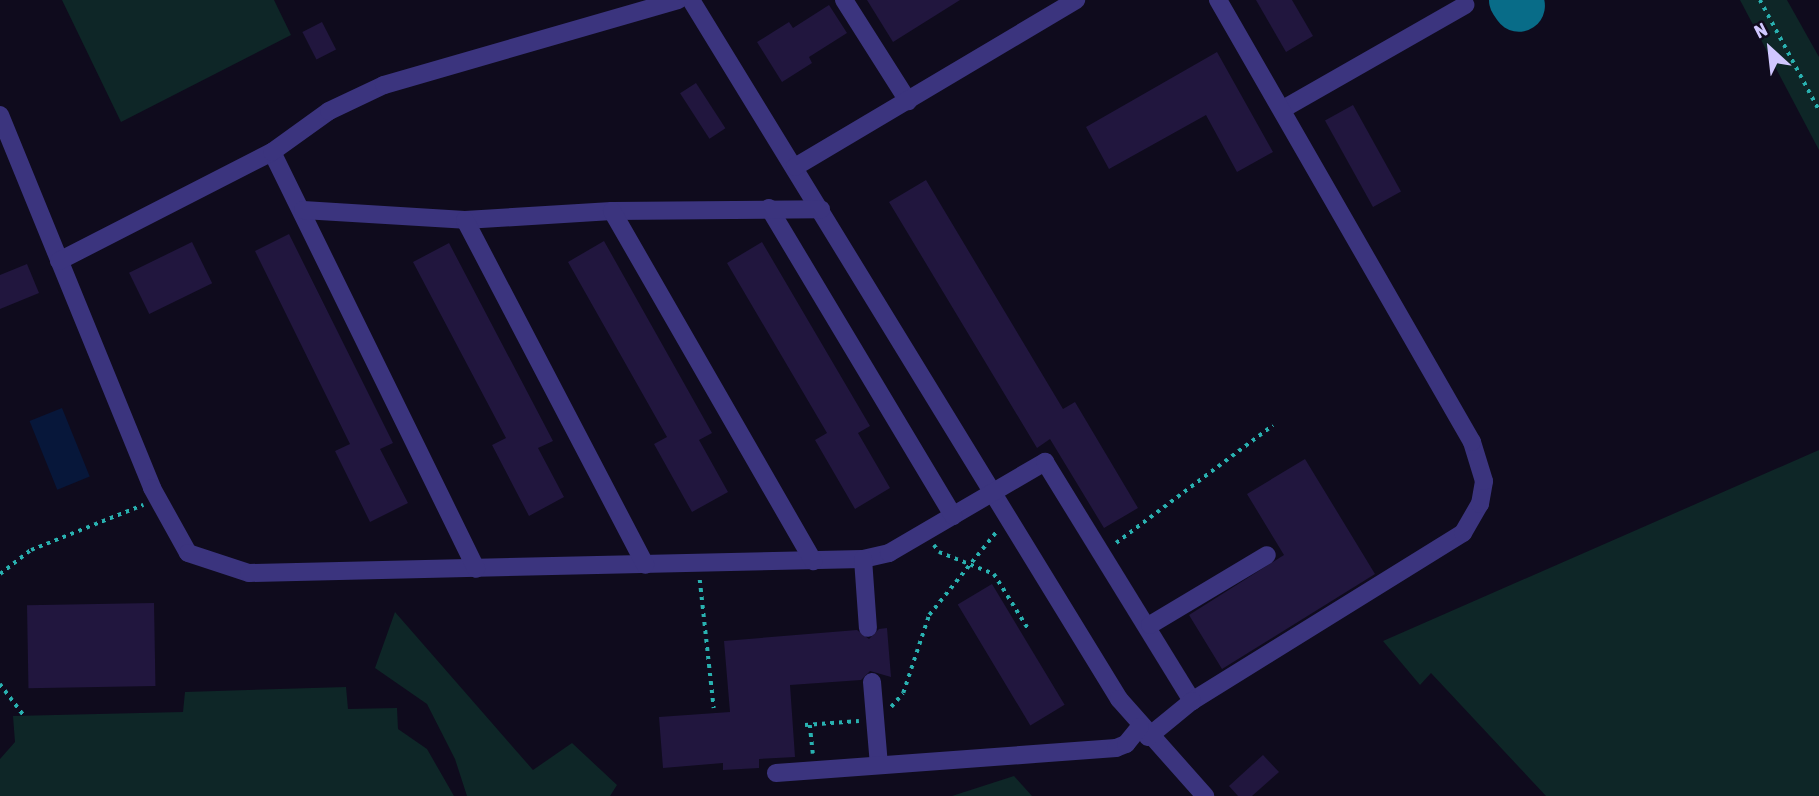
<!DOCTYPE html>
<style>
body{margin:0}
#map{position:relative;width:1819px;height:796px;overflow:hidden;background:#0f0b1d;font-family:"Asap Condensed",sans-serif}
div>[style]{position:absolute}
.green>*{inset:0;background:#0e2627}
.water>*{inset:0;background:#07173a;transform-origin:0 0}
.taxiway>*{height:52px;margin:-26px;padding:0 26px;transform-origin:26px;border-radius:26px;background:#086c88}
.building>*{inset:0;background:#21163e;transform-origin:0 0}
.path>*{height:3.5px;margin-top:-1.75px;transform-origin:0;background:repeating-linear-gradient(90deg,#29b1b0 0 3.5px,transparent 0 8.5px)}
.minor>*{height:18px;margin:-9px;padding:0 9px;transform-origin:9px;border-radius:9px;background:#3b347e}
span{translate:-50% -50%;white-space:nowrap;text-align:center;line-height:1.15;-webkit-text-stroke:5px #0f0b1d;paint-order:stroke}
.north{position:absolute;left:1735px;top:14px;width:70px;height:70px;-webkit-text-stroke:5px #0f0b1d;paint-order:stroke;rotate:333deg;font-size:19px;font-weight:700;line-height:28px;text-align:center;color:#d0c7ff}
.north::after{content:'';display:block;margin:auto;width:24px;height:32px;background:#d0c7ff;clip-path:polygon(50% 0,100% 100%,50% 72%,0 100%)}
</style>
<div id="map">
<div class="green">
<div style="clip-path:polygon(62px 0,274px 0,291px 35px,121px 122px)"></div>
<div style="clip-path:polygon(1740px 0,1787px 0,1819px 57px,1819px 150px)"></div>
<div style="clip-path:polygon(1819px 450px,1819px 796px,1546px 796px,1431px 673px,1420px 685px,1383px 641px)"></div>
<div style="clip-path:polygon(395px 612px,533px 770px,572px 743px,617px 785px,610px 796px,467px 796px,455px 759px,427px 704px,375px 668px)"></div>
<div style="clip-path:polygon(346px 687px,348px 709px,397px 708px,398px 729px,427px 749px,454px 796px,0 796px,0 759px,15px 742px,13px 716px,183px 712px,185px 692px)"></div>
<div style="clip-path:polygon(1014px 776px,1032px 796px,952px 796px)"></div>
</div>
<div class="water">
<div style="left:62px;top:408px;width:74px;height:35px;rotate:68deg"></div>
</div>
<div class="taxiway">
<div style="left:1515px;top:0;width:7px;rotate:56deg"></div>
</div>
<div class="building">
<div style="clip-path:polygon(867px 0,960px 0,893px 42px)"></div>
<div style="clip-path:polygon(1256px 0,1292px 0,1313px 36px,1286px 52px)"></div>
<div style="clip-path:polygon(829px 5px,847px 33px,809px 57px,812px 63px,782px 82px,757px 42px,789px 22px,793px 28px)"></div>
<div style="left:322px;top:22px;width:31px;height:22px;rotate:63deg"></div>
<div style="clip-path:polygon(1217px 52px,1273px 152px,1237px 172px,1206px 115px,1109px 169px,1086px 127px)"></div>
<div style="left:696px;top:83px;width:54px;height:19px;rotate:57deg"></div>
<div style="left:1353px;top:105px;width:99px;height:32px;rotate:61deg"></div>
<div style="clip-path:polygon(926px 180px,1063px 409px,1075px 402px,1138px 508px,1104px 528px,1050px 439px,1037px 448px,889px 202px)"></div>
<div style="clip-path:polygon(289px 234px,393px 443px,380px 449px,408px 503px,370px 522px,335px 451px,350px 444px,255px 251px)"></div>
<div style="clip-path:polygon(604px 241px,712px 433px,699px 440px,728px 492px,692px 512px,654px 444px,667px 437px,568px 262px)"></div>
<div style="left:192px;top:242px;width:46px;height:70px;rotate:64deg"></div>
<div style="clip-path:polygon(762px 242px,870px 426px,858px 433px,890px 488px,855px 509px,815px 440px,827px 433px,727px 263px)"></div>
<div style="clip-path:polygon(449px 243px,553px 441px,538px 448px,564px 497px,529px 516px,492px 445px,506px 438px,413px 262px)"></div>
<div style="clip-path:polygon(27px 264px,39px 293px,0 309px,0 275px)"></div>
<div style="clip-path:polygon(1305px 459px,1375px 574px,1222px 669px,1189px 615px,1284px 555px,1247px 494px)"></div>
<div style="left:992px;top:584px;width:141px;height:40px;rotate:59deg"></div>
<div style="left:154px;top:603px;width:83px;height:127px;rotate:89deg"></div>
<div style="clip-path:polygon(887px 628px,891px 677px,870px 671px,861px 680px,790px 685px,795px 757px,759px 759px,759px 768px,723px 770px,723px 763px,663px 768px,659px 717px,730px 712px,724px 641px,857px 630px,869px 639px,879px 629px)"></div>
<div style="clip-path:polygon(1263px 755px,1279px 772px,1252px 796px,1238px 796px,1229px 786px)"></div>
</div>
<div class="path">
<div style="left:1760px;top:0;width:125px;rotate:61.8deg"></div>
<div style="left:1116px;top:543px;width:196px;rotate:-36.9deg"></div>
<div style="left:934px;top:545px;width:9px;rotate:54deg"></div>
<div style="left:939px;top:552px;width:59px;rotate:21.8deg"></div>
<div style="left:994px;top:574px;width:66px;rotate:58deg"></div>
<div style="left:0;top:574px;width:39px;rotate:-38deg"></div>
<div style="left:31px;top:550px;width:121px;rotate:-21.9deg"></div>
<div style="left:700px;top:580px;width:129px;rotate:83.8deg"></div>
<div style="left:0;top:684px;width:39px;rotate:53deg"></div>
<div style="left:891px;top:707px;width:18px;rotate:-49deg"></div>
<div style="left:903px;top:693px;width:82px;rotate:-71.6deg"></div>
<div style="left:929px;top:615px;width:108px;rotate:-51deg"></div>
<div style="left:805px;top:725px;width:54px;rotate:-4.2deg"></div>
<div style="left:810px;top:725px;width:29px;rotate:84deg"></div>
</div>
<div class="minor">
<div style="left:691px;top:0;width:820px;rotate:58.52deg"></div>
<div style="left:1119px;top:699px;width:130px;rotate:48.4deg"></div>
<div style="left:844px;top:0;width:120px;rotate:57.6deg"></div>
<div style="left:1283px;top:109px;width:210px;rotate:-29.7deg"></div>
<div style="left:0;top:115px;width:403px;rotate:67.8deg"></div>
<div style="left:152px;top:488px;width:74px;rotate:61deg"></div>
<div style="left:188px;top:553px;width:64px;rotate:18.2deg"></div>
<div style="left:249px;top:573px;width:614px;rotate:-1.31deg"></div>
<div style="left:863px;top:559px;width:27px;rotate:-13deg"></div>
<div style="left:889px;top:553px;width:181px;rotate:-30.3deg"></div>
<div style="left:1045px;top:462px;width:281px;rotate:58.4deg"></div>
<div style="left:1192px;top:701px;width:319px;rotate:-31.8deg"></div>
<div style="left:1463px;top:533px;width:34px;rotate:-60deg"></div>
<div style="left:1480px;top:504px;width:23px;rotate:-80deg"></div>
<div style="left:1484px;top:481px;width:41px;rotate:-107.1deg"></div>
<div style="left:1472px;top:442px;width:510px;rotate:-119.88deg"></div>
<div style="left:272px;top:152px;width:464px;rotate:63.9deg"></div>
<div style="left:795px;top:167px;width:327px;rotate:-30.7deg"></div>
<div style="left:769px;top:208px;width:359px;rotate:59.1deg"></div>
<div style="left:303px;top:210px;width:162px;rotate:3.5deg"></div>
<div style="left:465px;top:220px;width:147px;rotate:-3.5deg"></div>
<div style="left:612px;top:211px;width:209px;rotate:-0.5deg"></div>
<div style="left:612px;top:211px;width:404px;rotate:60.1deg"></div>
<div style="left:465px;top:220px;width:389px;rotate:62.4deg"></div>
<div style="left:59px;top:261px;width:239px;rotate:-27.1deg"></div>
<div style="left:272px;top:152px;width:70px;rotate:-35.7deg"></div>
<div style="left:329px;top:111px;width:61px;rotate:-25.3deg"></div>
<div style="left:384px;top:85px;width:306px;rotate:-16.1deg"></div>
<div style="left:863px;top:559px;width:69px;rotate:85.9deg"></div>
<div style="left:1150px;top:625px;width:136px;rotate:-30.9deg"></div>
<div style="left:872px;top:682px;width:83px;rotate:85.2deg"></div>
<div style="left:1148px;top:737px;width:57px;rotate:-39.3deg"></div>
<div style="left:776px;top:773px;width:341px;rotate:-4.2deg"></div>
<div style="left:1116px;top:748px;width:11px;rotate:-22deg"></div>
<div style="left:1126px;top:744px;width:22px;rotate:-51deg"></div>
</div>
<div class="north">N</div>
</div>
